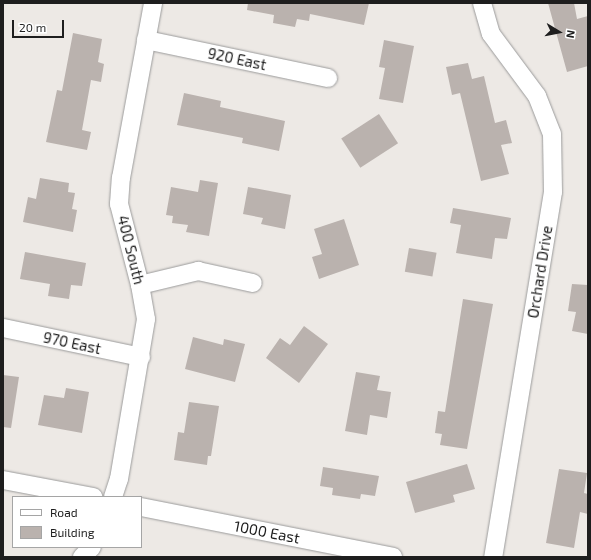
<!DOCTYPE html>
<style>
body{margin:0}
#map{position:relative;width:591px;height:560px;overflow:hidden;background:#ede9e5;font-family:"Exo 2",sans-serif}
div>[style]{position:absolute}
.building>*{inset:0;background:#bab2ae;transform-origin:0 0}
.roads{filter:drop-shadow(0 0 1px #9b9b9b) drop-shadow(0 0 1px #9b9b9b)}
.minor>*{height:18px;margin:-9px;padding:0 9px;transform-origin:9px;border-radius:9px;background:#fff}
span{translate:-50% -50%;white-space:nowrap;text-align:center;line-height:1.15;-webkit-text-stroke:3px #fff;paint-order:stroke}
.street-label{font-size:15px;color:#1e1e1e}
.frame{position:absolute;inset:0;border:4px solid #1e1e1e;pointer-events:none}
.legend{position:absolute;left:12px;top:496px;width:130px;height:52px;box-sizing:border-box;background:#fff;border:1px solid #a5a5a5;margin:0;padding:5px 7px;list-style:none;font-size:12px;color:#1e1e1e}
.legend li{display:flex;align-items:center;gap:8px;height:20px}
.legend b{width:20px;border:1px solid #a5a5a5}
.north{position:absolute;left:539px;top:12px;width:40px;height:40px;-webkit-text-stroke:3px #fff;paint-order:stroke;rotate:100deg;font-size:11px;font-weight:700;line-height:16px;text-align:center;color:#1e1e1e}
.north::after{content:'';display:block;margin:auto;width:14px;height:18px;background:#1e1e1e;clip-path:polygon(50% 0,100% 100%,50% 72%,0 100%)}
.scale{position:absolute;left:12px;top:20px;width:52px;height:18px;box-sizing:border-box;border:2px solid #1e1e1e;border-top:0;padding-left:5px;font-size:12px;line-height:14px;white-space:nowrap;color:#1e1e1e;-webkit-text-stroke:3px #fff;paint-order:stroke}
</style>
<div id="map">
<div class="building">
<div style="clip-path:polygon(248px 3px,369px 3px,364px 25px,310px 14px,309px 21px,297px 19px,295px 27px,273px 23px,274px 15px,247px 10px)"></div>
<div style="clip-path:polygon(548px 3px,574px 3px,577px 19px,588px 16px,588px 66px,567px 72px)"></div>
<div style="clip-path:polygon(73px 33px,102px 39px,98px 62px,104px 64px,101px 82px,91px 80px,82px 130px,91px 132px,87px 150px,46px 142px,57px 90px,62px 91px)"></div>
<div style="clip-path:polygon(384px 40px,414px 46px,403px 103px,379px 99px,385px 68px,379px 67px)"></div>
<div style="clip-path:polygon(468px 63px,472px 79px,484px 76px,495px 123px,506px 120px,512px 143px,501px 145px,509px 174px,481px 181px,460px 93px,452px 95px,446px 67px)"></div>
<div style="clip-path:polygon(184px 93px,221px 101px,220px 107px,285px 121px,279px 151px,242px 143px,243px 138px,177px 125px)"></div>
<div style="left:379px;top:114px;width:35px;height:45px;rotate:57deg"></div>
<div style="clip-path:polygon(40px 178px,69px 183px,68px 192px,75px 193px,72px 209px,77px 210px,73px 232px,23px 222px,28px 197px,36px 199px)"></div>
<div style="clip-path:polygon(200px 180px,218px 183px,209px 236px,186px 232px,188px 225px,172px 223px,173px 216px,166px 215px,171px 187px,198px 192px)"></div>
<div style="clip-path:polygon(248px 187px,291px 195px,285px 229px,261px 224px,263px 218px,243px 214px)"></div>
<div style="clip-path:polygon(453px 208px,511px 218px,507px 239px,495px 238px,492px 259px,456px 253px,461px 225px,450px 223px)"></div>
<div style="clip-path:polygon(344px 219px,359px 265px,319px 279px,312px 257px,322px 254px,314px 229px)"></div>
<div style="left:409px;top:248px;width:28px;height:24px;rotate:10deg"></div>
<div style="clip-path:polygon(25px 252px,86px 263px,82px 286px,71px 285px,69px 299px,48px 296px,50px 284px,20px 279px)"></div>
<div style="clip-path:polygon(572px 284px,588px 285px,588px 334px,572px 331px,576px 312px,568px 311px)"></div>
<div style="clip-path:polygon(463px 299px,493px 304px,467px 449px,440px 445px,442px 434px,435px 433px,438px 411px,445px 412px)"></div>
<div style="clip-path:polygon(304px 326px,328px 344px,299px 383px,266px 358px,280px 338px,290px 345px)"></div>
<div style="clip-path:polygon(193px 337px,223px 345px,224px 339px,245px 344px,235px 382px,185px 369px)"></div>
<div style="clip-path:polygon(356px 372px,380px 376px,377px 390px,391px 392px,387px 418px,370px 415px,367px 435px,345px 431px)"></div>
<div style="clip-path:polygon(3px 375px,19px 377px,11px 428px,3px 427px)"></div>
<div style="clip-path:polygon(66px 388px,89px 392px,82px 433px,38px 425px,44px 395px,64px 398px)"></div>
<div style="clip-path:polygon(189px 402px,219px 406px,211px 456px,208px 456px,207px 465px,174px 460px,178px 432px,184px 433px)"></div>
<div style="clip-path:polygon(467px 464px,475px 489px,453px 495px,455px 502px,415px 513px,406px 482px)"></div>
<div style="clip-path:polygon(323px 467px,379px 476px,375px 496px,361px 494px,360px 499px,332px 495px,333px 488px,320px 486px)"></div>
<div style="clip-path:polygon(559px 469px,587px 473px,584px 493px,588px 494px,588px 514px,580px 512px,574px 548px,546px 543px)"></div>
</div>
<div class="roads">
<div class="minor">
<div style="left:482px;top:3px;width:32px;rotate:74deg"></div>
<div style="left:491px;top:34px;width:77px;rotate:53.4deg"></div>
<div style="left:537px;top:96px;width:41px;rotate:68.5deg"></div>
<div style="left:552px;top:134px;width:58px;rotate:89deg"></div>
<div style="left:553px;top:192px;width:370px;rotate:99.3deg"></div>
<div style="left:146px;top:40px;width:186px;rotate:11.8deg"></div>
<div style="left:140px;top:285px;width:60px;rotate:-13.6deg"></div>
<div style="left:198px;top:271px;width:56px;rotate:12.3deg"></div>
<div style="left:3px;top:328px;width:141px;rotate:11.9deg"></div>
<div style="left:3px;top:480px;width:92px;rotate:10.7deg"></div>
<div style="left:113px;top:497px;width:19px;rotate:-72deg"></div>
<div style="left:119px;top:479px;width:162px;rotate:-80.4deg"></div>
<div style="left:146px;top:319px;width:35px;rotate:-100deg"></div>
<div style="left:140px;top:285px;width:84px;rotate:-104.5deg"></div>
<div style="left:119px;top:204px;width:26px;rotate:-86deg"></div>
<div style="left:121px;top:178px;width:178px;rotate:-79.6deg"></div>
<div style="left:141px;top:507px;width:257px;rotate:11.2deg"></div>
<div style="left:82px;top:557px;width:14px;rotate:-45deg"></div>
</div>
</div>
<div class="street-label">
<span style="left:237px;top:59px;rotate:12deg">920 East</span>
<span style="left:131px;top:250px;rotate:76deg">400 South</span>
<span style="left:540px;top:272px;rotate:-81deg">Orchard Drive</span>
<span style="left:72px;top:343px;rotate:12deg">970 East</span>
<span style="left:267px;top:532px;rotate:11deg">1000 East</span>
</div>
<div class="frame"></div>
<ul class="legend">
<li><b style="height:5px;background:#fff"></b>Road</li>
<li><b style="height:11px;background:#bab2ae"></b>Building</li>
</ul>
<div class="north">N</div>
<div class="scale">20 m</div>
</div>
